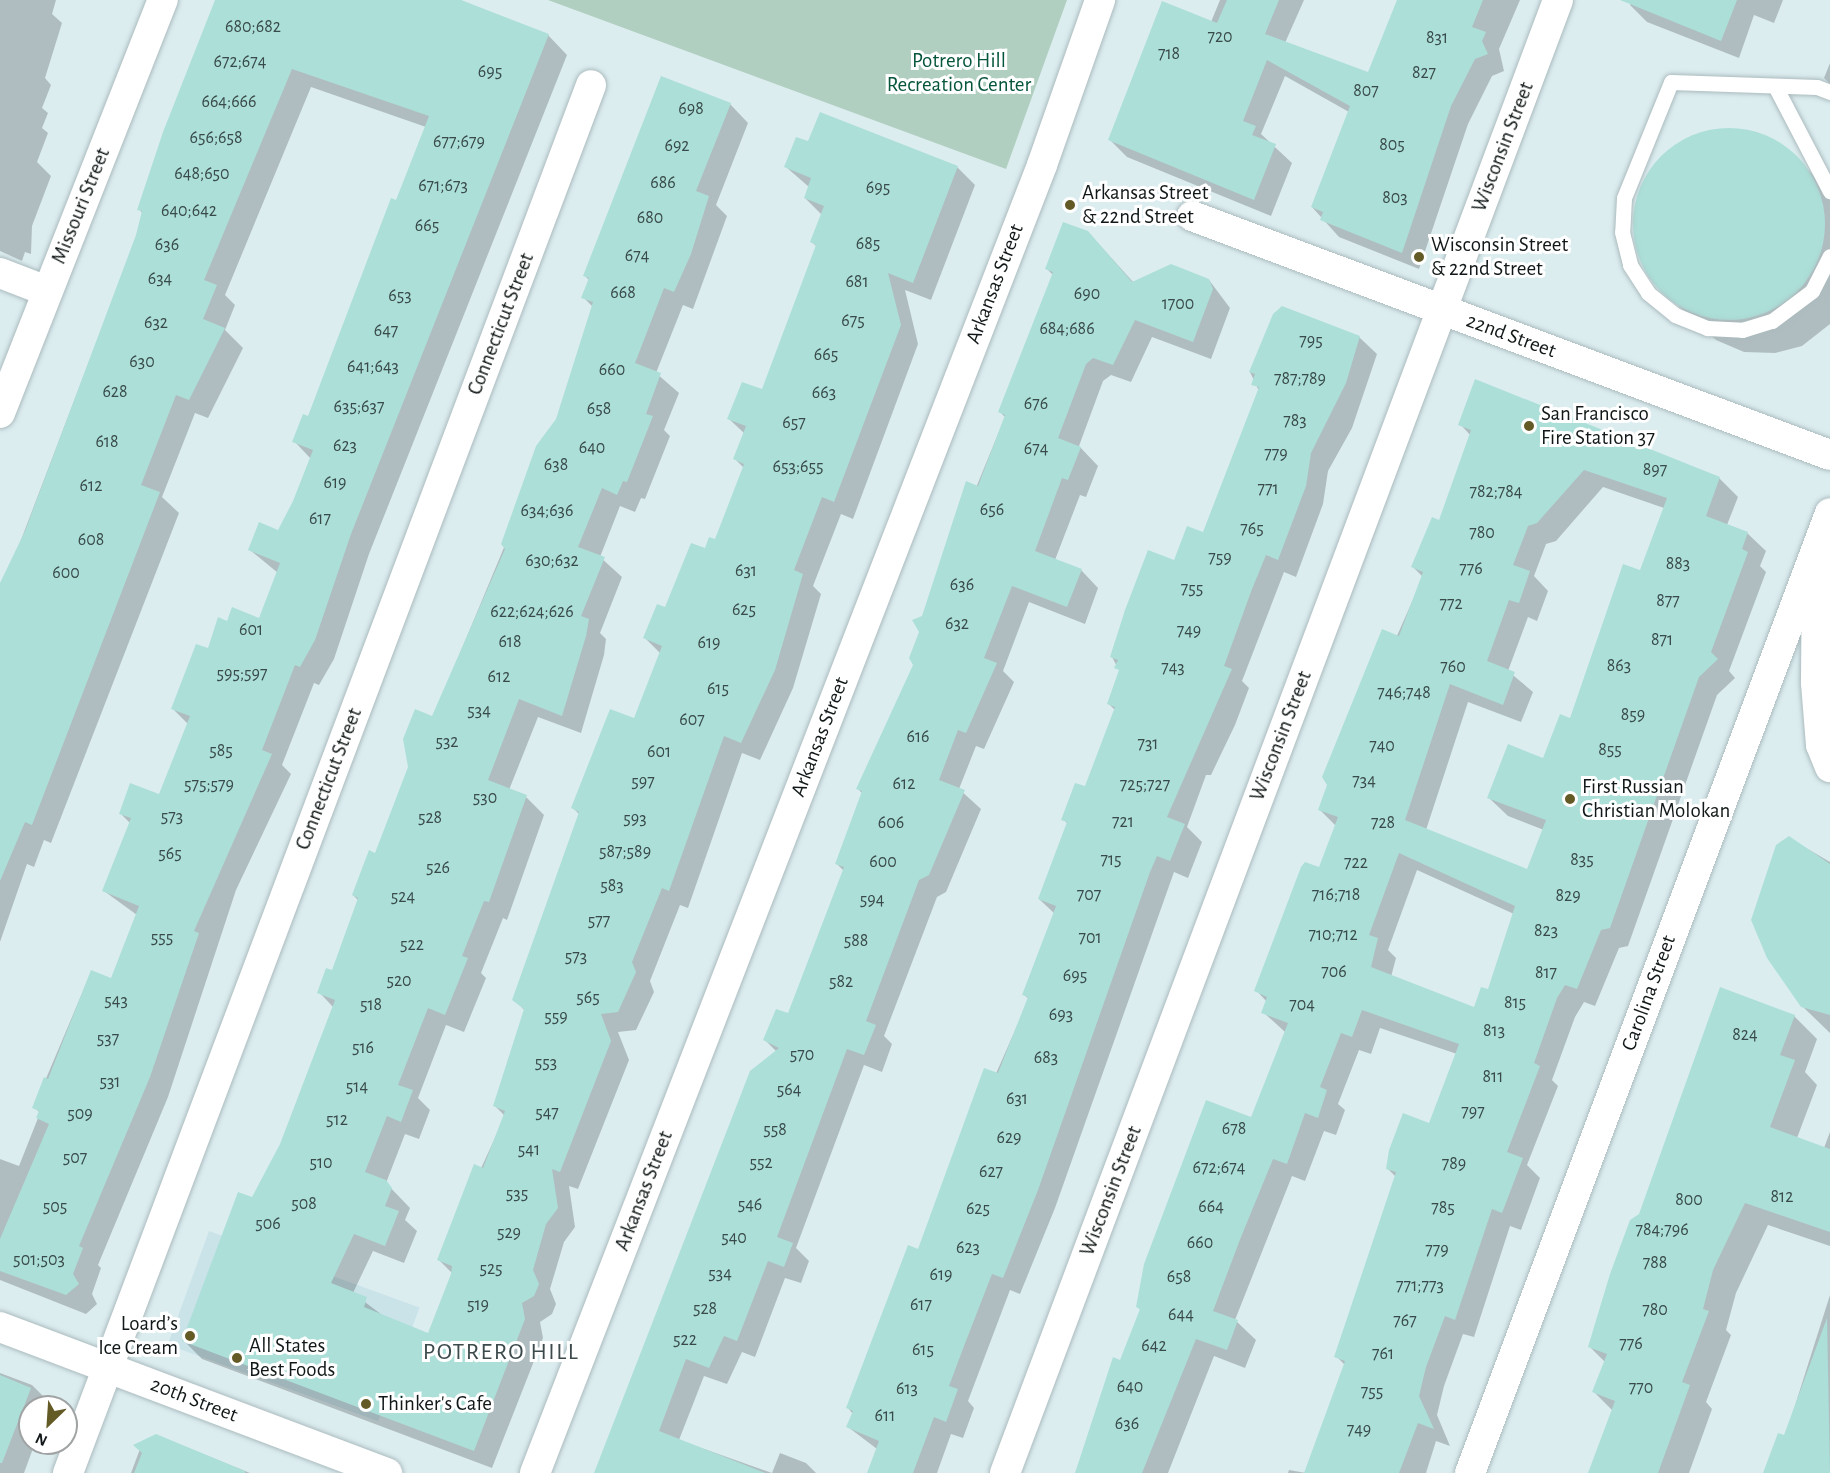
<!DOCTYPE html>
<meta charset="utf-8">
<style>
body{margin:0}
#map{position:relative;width:1830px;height:1473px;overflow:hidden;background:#dcedf0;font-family:"Alegreya Sans",sans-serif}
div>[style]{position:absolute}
.built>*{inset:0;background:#c9e3e8;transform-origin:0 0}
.green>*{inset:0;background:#b1cfc0}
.shadow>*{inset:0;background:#0003}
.building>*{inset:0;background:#acdfd8}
.round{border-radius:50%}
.roads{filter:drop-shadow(0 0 2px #abbbbe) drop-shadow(0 0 2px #abbbbe)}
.service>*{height:15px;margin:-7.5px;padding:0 7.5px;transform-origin:7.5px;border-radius:7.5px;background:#fff}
.minor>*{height:30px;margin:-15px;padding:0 15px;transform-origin:15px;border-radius:15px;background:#fff}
.dots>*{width:16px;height:16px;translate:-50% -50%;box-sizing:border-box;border:3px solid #fff;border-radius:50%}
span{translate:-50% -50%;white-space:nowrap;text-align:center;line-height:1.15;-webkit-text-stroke:6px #fff;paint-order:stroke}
.number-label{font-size:18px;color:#384a49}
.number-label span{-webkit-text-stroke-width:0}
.park-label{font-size:21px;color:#06563d}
.street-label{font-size:21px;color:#121819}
.poi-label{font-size:21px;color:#121819}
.left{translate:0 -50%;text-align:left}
.right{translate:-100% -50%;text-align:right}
.quarter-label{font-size:24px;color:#3c4a4c;letter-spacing:1.5px}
.north{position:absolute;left:18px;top:1395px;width:60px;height:60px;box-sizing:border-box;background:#fff;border:2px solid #a0a3a3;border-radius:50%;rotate:205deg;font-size:16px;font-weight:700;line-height:24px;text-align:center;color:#121819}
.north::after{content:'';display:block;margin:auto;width:21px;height:27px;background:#645a26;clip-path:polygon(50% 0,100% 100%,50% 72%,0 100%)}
</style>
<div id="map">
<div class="built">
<div style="left:209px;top:1231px;width:224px;height:121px;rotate:20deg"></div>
</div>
<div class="green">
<div style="clip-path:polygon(548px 0,1067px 0,1006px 169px)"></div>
</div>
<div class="shadow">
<div style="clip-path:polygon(0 0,56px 0,52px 14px,62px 23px,45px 78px,51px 85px,42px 108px,48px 113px,42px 128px,48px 133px,37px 162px,51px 176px,32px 226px,31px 254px,25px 252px,22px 261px,0 251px)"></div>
<div style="clip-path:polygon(216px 0,460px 0,548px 35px,567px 55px,369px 554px,334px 659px,319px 685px,314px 683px,282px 765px,291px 774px,236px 890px,168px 1097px,98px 1265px,101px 1268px,92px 1294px,97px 1304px,86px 1314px,0 1280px,0 1159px,19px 1166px,40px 1113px,34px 1107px,91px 972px,112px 980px,137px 915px,104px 891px,130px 823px,120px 813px,160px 796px,188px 724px,173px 709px,228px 622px,259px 620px,278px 573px,250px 550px,279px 531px,295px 501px,311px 459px,294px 441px,309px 418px,426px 127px,311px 87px,225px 295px,235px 305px,225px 330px,243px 348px,208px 418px,195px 413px,162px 497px,179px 513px,51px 843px,44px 840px,34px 867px,27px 864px,0 942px,0 595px,137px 236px,143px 214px,139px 209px)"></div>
<div style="clip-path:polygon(1220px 0,1304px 0,1285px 43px,1369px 74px,1398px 0,1520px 0,1499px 49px,1504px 71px,1492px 76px,1468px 124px,1419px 269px,1339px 237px,1312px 207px,1349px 112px,1285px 76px,1261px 134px,1292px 163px,1271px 216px,1127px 157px,1110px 140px,1211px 22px)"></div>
<div style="clip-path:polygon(1632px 0,1783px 0,1774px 23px,1754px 15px,1739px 58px,1647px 22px,1630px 5px)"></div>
<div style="clip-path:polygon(1830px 63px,1830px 84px,1824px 78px)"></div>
<div style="clip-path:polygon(730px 104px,748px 123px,716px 205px,727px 216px,693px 309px,683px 305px,656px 373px,679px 393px,664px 430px,670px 436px,645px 499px,641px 498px,635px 512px,620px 506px,600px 557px,622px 577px,600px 633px,606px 639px,604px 655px,581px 733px,538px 717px,509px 790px,526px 797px,544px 815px,507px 920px,503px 918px,481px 973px,486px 978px,464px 1032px,446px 1025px,418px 1098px,430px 1110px,419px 1139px,405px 1134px,386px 1183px,410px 1208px,405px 1220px,417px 1231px,404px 1263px,373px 1251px,353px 1293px,386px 1318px,429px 1335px,453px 1274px,439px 1260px,505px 1116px,494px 1105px,525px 1011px,514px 999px,580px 815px,573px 808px,635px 720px,661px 654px,645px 638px,715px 541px,744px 468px,735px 459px,745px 434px,729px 419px,763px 391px,817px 247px,812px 242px,822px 215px,805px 198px,809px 187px,786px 167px,809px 143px,957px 167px,975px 185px,931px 300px,905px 290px,918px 344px,853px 519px,841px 514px,813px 586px,821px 594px,793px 688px,760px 760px,742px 753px,688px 908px,680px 905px,650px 981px,654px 992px,636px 1030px,618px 1032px,629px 1060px,578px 1189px,569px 1186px,575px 1227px,564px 1242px,550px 1289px,556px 1304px,552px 1314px,540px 1322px,543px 1338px,492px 1468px,202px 1359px,184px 1341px,281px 1144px,333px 1007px,319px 992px,333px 972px,359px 901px,353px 895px,376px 855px,557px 420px,593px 307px,583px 297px,589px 280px,585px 276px)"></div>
<div style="clip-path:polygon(1723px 129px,1755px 132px,1785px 147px,1830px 192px,1830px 324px,1802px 346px,1775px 353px,1744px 352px,1716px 340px,1657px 286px,1638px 251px,1635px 205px,1646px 177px,1665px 154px,1690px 137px)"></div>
<div style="clip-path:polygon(1088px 232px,1134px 283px,1209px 280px,1230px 308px,1211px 359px,1152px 337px,1131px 382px,1111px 375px,1103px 381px,1079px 446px,1098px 466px,1086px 497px,1080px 495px,1055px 560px,1081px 570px,1098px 588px,1085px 624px,1029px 602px,1003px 671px,1014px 682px,984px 749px,976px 746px,959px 789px,981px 809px,946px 892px,937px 897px,884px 1036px,892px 1044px,882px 1072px,864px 1065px,796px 1248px,809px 1261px,801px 1283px,785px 1278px,755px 1357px,742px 1352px,727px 1384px,704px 1376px,679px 1440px,772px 1473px,596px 1473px,777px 1052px,765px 1040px,789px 1015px,844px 871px,837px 864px,863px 794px,858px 789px,915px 665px,923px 617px,1005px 417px,1000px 412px,1053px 275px,1047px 269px)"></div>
<div style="clip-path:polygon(1359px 337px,1377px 354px,1352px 428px,1328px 471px,1323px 504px,1296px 577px,1284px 572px,1242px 681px,1249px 688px,1235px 725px,1211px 775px,1206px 775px,1187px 827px,1202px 842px,1188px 878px,1174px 872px,1055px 1208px,1020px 1294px,1010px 1290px,968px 1401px,974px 1408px,963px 1438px,951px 1434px,937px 1473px,868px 1473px,877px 1449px,848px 1427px,853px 1414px,848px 1408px,1029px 999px,1024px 995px,1055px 914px,1039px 899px,1068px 824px,1063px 819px,1086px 788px,1115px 710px,1108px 703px,1120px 672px,1112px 657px,1175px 562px,1204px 534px,1259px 391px,1250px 372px)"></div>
<div style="clip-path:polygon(evenodd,1460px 424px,1719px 478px,1738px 497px,1727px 525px,1747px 533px,1766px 551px,1760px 566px,1766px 572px,1729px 671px,1735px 678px,1717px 695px,1628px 946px,1619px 948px,1595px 1006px,1584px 1002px,1575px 1017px,1552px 1080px,1558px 1086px,1527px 1165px,1540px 1178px,1521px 1230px,1510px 1226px,1474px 1337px,1463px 1334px,1444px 1386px,1437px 1415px,1450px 1446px,1436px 1441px,1426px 1473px,1306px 1473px,1345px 1365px,1336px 1356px,1396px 1177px,1387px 1168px,1430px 1125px,1457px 1054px,1380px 1028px,1371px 1054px,1359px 1050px,1338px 1104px,1345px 1110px,1336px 1135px,1324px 1131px,1305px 1181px,1292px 1176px,1235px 1320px,1256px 1340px,1245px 1368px,1214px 1356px,1168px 1473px,1076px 1473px,1141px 1311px,1138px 1307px,1252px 1119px,1285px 1032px,1263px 1012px,1267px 1002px,1256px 990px,1320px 869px,1336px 826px,1320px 810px,1423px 577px,1413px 567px,1440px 522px,1471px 436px,1460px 424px,1603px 487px,1664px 508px,1641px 572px,1571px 720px,1544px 759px,1489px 798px,1508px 816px,1544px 830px,1528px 871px,1426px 830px,1468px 702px,1521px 722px,1533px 692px,1508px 671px,1528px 617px,1537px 621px,1548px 591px,1534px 576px,1546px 544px,1556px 541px,1603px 487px,1460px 424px,1417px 870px,1514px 914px,1489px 991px,1474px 1009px,1391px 977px,1396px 958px,1388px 950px,1417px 870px)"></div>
<div style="clip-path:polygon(1789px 838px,1830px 862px,1830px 1033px,1802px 1006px)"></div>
<div style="clip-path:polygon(1794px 1016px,1817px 1039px,1805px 1072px,1817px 1085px,1797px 1138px,1824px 1148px,1830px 1132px,1830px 1246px,1768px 1225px,1736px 1293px,1726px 1330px,1731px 1335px,1706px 1402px,1712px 1409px,1689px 1473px,1589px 1473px,1613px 1411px,1594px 1392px,1605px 1362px,1590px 1347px,1640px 1215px)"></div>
<div style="clip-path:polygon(1830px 1295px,1830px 1473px,1765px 1473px,1785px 1437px)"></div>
<div style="clip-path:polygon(0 1373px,32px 1385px,49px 1402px,30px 1407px,30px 1443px,35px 1443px,24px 1473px,0 1473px)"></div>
<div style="clip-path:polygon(156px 1435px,250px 1473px,131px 1473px,143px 1441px)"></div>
<div style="clip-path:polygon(780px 1453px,806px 1463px,816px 1473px,772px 1473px)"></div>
<div style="clip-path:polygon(1289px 1470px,1306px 1473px,1288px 1473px)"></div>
</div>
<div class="building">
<div style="clip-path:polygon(215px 0,461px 0,549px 34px,351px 534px,315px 640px,300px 667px,295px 665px,262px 750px,272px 754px,194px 931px,199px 933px,150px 1077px,79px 1246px,83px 1248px,73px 1274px,79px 1284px,66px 1295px,0 1271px,0 1239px,49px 1124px,36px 1118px,39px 1111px,32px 1108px,44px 1077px,48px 1079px,91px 970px,111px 978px,139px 906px,102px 891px,131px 818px,119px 814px,130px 783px,159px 794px,190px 716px,171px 709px,196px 644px,208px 648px,218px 617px,227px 621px,232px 607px,259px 618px,280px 563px,248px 550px,259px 522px,278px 530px,293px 501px,313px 450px,292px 442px,303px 414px,308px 416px,391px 198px,396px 200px,429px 116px,292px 69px,204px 280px,217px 285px,203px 319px,225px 328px,189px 400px,176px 395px,141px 485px,160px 492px,32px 825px,25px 822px,0 881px,0 583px,25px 531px,136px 235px,142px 211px,137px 210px,163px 132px)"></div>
<div style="clip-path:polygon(1227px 0,1279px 0,1265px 34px,1368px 72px,1397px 0,1483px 0,1472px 27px,1486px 32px,1482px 41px,1488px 54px,1475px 59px,1451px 106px,1402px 253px,1320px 220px,1323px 212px,1311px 207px,1350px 106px,1267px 60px,1243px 121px,1256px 126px,1252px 135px,1276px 144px,1254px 200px,1108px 140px,1162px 1px,1217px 23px)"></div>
<div style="clip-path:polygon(1620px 0,1737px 0,1721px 41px)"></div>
<div style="clip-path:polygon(661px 76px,731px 103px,696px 191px,709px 196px,691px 254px,674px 292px,664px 288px,635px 363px,661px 373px,646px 414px,653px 416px,627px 482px,623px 481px,617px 495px,602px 488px,578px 547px,605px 557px,581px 616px,589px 619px,586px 636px,562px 716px,519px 699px,488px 780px,527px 795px,489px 902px,484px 901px,462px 956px,468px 958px,445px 1015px,428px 1008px,398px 1085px,413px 1090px,401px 1122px,387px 1116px,365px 1172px,386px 1180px,392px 1188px,385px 1206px,399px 1211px,385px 1246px,354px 1234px,331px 1283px,367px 1297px,364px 1307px,428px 1333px,451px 1274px,452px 1266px,437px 1260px,474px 1164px,483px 1168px,505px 1111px,493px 1106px,524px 1009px,512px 1000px,579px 812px,571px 808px,610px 709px,634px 718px,662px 646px,643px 638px,657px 604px,665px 607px,691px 543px,705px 548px,709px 537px,715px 539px,744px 464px,733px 459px,746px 426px,727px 419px,742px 382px,762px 389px,816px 245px,810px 242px,824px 206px,804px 198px,811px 178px,784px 167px,796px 137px,808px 141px,820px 112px,958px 166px,913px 283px,888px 273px,901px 325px,834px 502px,822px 497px,794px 570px,803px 574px,775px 670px,741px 743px,724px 736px,669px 891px,662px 888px,632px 962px,636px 972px,618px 1012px,601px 1014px,611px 1041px,560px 1172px,552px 1169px,558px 1208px,546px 1224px,533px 1270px,539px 1284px,534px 1296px,522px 1303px,525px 1319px,474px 1451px,182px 1341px,238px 1192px,252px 1197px,280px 1144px,335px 1000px,317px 993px,326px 968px,332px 970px,358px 898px,352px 895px,369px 850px,375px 853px,408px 767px,403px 739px,415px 709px,432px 716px,505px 549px,501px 544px,536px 446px,556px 419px,593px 302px,581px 298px,589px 278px,583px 276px)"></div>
<div class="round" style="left:1633px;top:128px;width:192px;height:192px"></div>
<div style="clip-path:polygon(1063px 222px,1088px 231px,1132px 282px,1171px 264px,1209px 279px,1213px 289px,1193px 342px,1135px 320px,1113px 365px,1093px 358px,1086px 364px,1058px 438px,1081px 447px,1068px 480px,1062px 478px,1035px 551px,1082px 569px,1067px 607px,1012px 586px,984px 658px,997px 663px,966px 733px,958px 730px,939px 780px,965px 790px,929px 875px,919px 880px,866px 1021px,876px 1025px,864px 1055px,847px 1049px,777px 1237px,793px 1243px,784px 1267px,768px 1261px,737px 1341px,724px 1336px,709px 1368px,686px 1359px,659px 1431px,765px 1473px,594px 1473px,750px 1071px,779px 1048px,763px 1040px,776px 1009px,788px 1013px,844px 867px,835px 864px,862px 791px,856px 789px,913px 665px,909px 658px,919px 632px,912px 620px,922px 616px,966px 481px,978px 486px,1005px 415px,998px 412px,1053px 272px,1045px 269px)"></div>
<div style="clip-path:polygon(1282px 306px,1360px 336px,1346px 383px,1311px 453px,1306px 486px,1278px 560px,1266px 555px,1252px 589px,1224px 666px,1232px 669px,1167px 817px,1185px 824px,1170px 861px,1157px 856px,1150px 872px,1038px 1190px,1003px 1278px,992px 1274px,964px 1346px,949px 1386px,958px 1389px,946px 1422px,934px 1417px,913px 1473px,867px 1473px,879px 1441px,846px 1427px,853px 1411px,846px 1408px,908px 1245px,918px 1249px,984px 1068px,998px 1073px,1028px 997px,1022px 995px,1056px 906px,1038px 899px,1067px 822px,1061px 820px,1075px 783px,1085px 786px,1115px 707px,1107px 704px,1119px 670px,1114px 668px,1118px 660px,1110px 657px,1125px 610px,1148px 550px,1174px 560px,1187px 526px,1203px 532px,1259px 387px,1251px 385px,1255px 374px,1249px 372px,1273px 314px)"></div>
<div style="clip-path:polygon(evenodd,1475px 379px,1720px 477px,1706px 516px,1748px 532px,1742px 549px,1748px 552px,1711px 652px,1718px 659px,1699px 677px,1610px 928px,1601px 930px,1577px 989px,1565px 985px,1557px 998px,1534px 1063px,1540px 1066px,1507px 1152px,1523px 1158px,1502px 1213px,1492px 1209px,1455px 1320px,1445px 1316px,1426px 1367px,1419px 1396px,1434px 1429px,1418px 1423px,1399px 1473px,1304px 1473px,1345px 1361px,1334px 1357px,1396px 1172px,1386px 1169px,1389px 1150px,1403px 1113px,1429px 1123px,1459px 1044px,1362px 1010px,1352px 1037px,1341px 1033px,1320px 1087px,1327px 1090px,1318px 1118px,1305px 1113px,1287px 1164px,1273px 1159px,1241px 1237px,1213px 1311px,1238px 1320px,1227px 1350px,1196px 1339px,1142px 1473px,1075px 1473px,1113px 1357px,1120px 1360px,1140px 1309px,1136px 1307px,1144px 1264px,1206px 1100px,1251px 1117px,1288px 1023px,1261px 1013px,1267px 997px,1254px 991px,1301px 867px,1305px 862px,1319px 867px,1338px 817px,1318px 810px,1327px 785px,1322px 777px,1382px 629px,1399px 636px,1423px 572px,1411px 567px,1432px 517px,1439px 520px,1471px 430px,1458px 425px,1475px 379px,1584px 470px,1667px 498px,1640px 570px,1623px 564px,1570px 718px,1560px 714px,1543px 758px,1508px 744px,1487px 798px,1546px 820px,1527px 869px,1405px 820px,1450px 684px,1503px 705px,1515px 672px,1487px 661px,1509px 600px,1519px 603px,1530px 571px,1513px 565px,1528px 526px,1537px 523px,1584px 470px,1475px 379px,1399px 853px,1515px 906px,1488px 989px,1481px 987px,1474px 1007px,1371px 967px,1378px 938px,1369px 935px,1399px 853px)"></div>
<div style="clip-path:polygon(1789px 836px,1830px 864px,1830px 1015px,1801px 1007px,1767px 958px,1751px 920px,1776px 845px)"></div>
<div style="clip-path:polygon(1720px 987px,1795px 1015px,1780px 1055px,1795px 1060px,1770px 1127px,1830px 1149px,1830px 1232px,1745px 1203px,1713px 1270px,1703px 1309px,1709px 1311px,1682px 1382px,1690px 1385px,1658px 1473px,1588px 1473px,1615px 1401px,1592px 1392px,1607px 1354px,1588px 1347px,1610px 1274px,1630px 1220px,1639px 1214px)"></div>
<div style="clip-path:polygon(1827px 1318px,1830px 1473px,1763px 1473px,1778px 1433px,1784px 1435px)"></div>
<div style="clip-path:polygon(0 1375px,31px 1388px,2px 1463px,0 1463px)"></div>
<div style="clip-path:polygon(156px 1434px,245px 1471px,245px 1473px,134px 1473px,142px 1453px,133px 1445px)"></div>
</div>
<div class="roads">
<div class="service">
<div style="left:1775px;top:86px;width:119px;rotate:62.4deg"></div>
<div style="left:1830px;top:92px;width:14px;rotate:-159deg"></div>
<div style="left:1817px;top:87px;width:146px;rotate:-178deg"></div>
<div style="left:1671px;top:82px;width:125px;rotate:112.1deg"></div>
<div style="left:1624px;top:198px;width:34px;rotate:93deg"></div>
<div style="left:1622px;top:232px;width:34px;rotate:76deg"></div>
<div style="left:1630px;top:265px;width:33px;rotate:57deg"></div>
<div style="left:1648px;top:293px;width:35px;rotate:39deg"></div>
<div style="left:1675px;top:315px;width:35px;rotate:22deg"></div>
<div style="left:1707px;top:328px;width:35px;rotate:3deg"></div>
<div style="left:1742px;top:330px;width:31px;rotate:-17deg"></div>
<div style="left:1772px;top:321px;width:50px;rotate:-36.9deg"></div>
<div style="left:1812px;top:291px;width:39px;rotate:-63deg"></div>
</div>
<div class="minor">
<div style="left:1192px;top:216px;width:681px;rotate:20.54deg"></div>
<div style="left:0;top:273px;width:50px;rotate:21deg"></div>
<div style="left:0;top:413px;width:444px;rotate:-68.5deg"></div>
<div style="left:1817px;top:564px;width:119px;rotate:90.5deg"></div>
<div style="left:1816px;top:683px;width:62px;rotate:85.4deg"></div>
<div style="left:1821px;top:745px;width:24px;rotate:68deg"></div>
<div style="left:0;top:1327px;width:414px;rotate:20.7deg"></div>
<div style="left:68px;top:1473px;width:1483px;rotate:-69.35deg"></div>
<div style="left:535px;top:1473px;width:1403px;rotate:-68.81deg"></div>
<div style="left:1042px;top:165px;width:175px;rotate:-70.6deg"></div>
<div style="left:1005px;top:1473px;width:1573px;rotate:-69.42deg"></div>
<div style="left:1470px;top:1473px;width:1025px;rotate:-69.44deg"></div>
</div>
</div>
<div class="dots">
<div style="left:1070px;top:205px;background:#645a26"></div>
<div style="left:1419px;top:257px;background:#645a26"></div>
<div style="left:1529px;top:426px;background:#645a26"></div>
<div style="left:1570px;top:799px;background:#645a26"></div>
<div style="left:190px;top:1336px;background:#645a26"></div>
<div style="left:237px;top:1358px;background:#645a26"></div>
<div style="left:366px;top:1404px;background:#645a26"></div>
</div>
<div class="number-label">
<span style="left:253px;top:27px">680;682</span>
<span style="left:1220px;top:37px">720</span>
<span style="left:1437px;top:38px">831</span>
<span style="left:1169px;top:54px">718</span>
<span style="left:240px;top:62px">672;674</span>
<span style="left:490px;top:72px">695</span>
<span style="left:1424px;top:73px">827</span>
<span style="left:1366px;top:91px">807</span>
<span style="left:229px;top:102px">664;666</span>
<span style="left:691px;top:109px">698</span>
<span style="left:216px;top:138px">656;658</span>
<span style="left:459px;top:142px">677;679</span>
<span style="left:1392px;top:145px">805</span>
<span style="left:677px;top:146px">692</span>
<span style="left:202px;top:174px">648;650</span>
<span style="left:663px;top:183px">686</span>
<span style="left:443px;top:186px">671;673</span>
<span style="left:878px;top:188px">695</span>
<span style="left:1395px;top:198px">803</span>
<span style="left:189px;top:211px">640;642</span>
<span style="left:650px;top:218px">680</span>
<span style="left:427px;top:226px">665</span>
<span style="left:868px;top:244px">685</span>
<span style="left:167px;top:245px">636</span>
<span style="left:637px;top:256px">674</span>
<span style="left:160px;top:279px">634</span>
<span style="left:857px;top:282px">681</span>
<span style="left:623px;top:293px">668</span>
<span style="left:1087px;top:294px">690</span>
<span style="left:400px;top:296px">653</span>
<span style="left:1178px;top:304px">1700</span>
<span style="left:853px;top:321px">675</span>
<span style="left:156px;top:323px">632</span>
<span style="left:1067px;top:329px">684;686</span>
<span style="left:386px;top:331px">647</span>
<span style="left:1311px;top:341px">795</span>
<span style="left:826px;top:355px">665</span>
<span style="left:142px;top:362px">630</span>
<span style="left:373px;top:367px">641;643</span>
<span style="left:612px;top:370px">660</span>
<span style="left:1300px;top:379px">787;789</span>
<span style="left:115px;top:392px">628</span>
<span style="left:824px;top:393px">663</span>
<span style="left:1036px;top:404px">676</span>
<span style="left:359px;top:407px">635;637</span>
<span style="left:599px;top:409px">658</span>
<span style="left:1295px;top:421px">783</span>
<span style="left:794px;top:423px">657</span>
<span style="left:107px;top:442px">618</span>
<span style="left:345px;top:446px">623</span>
<span style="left:592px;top:448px">640</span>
<span style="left:1036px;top:449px">674</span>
<span style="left:1276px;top:454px">779</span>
<span style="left:556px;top:465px">638</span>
<span style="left:798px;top:467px">653;655</span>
<span style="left:1655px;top:470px">897</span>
<span style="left:335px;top:483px">619</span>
<span style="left:91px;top:486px">612</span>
<span style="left:1268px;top:489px">771</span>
<span style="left:1496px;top:492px">782;784</span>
<span style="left:992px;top:510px">656</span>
<span style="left:547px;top:511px">634;636</span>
<span style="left:320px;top:519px">617</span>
<span style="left:1252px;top:529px">765</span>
<span style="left:1482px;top:533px">780</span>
<span style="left:91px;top:540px">608</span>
<span style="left:1220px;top:558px">759</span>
<span style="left:552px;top:561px">630;632</span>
<span style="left:1678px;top:564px">883</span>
<span style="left:1471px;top:569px">776</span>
<span style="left:746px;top:571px">631</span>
<span style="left:66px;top:573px">600</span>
<span style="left:962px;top:585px">636</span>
<span style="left:1192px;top:589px">755</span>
<span style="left:1668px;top:601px">877</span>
<span style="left:1451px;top:604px">772</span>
<span style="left:744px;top:610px">625</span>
<span style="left:532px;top:612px">622;624;626</span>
<span style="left:957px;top:624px">632</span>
<span style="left:251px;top:630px">601</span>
<span style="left:1189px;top:631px">749</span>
<span style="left:1662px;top:640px">871</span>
<span style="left:510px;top:642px">618</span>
<span style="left:709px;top:643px">619</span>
<span style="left:1619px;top:666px">863</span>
<span style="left:1453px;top:667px">760</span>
<span style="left:1173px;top:668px">743</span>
<span style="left:242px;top:674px">595;597</span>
<span style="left:499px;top:677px">612</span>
<span style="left:718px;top:689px">615</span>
<span style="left:1404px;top:693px">746;748</span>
<span style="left:479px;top:711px">534</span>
<span style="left:1633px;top:715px">859</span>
<span style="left:692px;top:720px">607</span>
<span style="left:918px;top:737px">616</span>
<span style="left:447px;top:742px">532</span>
<span style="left:1148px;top:744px">731</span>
<span style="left:1382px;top:746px">740</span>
<span style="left:1610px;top:750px">855</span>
<span style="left:221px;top:751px">585</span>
<span style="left:659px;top:752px">601</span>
<span style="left:1364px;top:781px">734</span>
<span style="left:643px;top:782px">597</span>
<span style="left:904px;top:784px">612</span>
<span style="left:209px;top:785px">575;579</span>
<span style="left:1145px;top:785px">725;727</span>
<span style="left:485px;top:798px">530</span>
<span style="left:172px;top:817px">573</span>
<span style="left:430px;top:818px">528</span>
<span style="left:635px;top:819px">593</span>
<span style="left:1123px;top:822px">721</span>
<span style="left:891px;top:823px">606</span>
<span style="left:1383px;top:823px">728</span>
<span style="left:625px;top:852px">587;589</span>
<span style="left:170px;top:854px">565</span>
<span style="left:1111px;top:860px">715</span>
<span style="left:1582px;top:860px">835</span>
<span style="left:883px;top:862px">600</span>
<span style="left:1356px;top:863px">722</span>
<span style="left:438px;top:868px">526</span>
<span style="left:612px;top:886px">583</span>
<span style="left:1089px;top:895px">707</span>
<span style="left:1336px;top:895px">716;718</span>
<span style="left:1568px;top:896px">829</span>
<span style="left:403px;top:897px">524</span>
<span style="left:872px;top:900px">594</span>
<span style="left:599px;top:921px">577</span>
<span style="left:1546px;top:931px">823</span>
<span style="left:1333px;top:935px">710;712</span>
<span style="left:162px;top:938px">555</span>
<span style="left:1090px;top:938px">701</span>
<span style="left:856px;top:941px">588</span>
<span style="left:412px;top:945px">522</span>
<span style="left:576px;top:957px">573</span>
<span style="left:1334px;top:972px">706</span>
<span style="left:1546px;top:973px">817</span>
<span style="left:1075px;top:976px">695</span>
<span style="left:399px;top:981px">520</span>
<span style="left:841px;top:982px">582</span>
<span style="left:588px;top:998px">565</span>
<span style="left:116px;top:1001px">543</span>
<span style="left:1515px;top:1003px">815</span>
<span style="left:371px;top:1005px">518</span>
<span style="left:1302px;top:1005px">704</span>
<span style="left:1061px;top:1015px">693</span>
<span style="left:556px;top:1017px">559</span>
<span style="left:1494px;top:1031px">813</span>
<span style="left:1745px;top:1035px">824</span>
<span style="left:108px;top:1039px">537</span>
<span style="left:363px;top:1048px">516</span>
<span style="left:802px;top:1055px">570</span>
<span style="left:1046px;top:1058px">683</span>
<span style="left:546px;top:1063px">553</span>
<span style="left:1493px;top:1077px">811</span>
<span style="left:110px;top:1082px">531</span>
<span style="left:357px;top:1087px">514</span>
<span style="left:789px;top:1090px">564</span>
<span style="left:1017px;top:1099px">631</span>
<span style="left:1473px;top:1112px">797</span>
<span style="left:547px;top:1113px">547</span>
<span style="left:80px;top:1114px">509</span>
<span style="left:337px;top:1120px">512</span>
<span style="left:1234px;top:1129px">678</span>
<span style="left:775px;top:1130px">558</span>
<span style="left:1009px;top:1138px">629</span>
<span style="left:529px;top:1150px">541</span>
<span style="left:75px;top:1158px">507</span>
<span style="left:321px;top:1163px">510</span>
<span style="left:761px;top:1163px">552</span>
<span style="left:1454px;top:1164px">789</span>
<span style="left:1219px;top:1168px">672;674</span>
<span style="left:991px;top:1172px">627</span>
<span style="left:517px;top:1194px">535</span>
<span style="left:1782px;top:1197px">812</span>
<span style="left:1689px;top:1200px">800</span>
<span style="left:304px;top:1204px">508</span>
<span style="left:750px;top:1205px">546</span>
<span style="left:55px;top:1207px">505</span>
<span style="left:1211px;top:1207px">664</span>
<span style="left:1443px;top:1208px">785</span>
<span style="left:978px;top:1209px">625</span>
<span style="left:268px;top:1224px">506</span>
<span style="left:1662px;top:1230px">784;796</span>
<span style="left:509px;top:1233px">529</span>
<span style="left:734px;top:1238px">540</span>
<span style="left:1200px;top:1243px">660</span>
<span style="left:968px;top:1248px">623</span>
<span style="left:1437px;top:1250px">779</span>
<span style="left:39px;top:1260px">501;503</span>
<span style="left:1655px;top:1263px">788</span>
<span style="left:491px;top:1269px">525</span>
<span style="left:720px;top:1274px">534</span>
<span style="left:941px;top:1275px">619</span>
<span style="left:1179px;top:1277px">658</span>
<span style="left:1420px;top:1286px">771;773</span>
<span style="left:478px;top:1305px">519</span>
<span style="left:921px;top:1305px">617</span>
<span style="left:705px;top:1309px">528</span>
<span style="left:1655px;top:1310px">780</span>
<span style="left:1181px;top:1315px">644</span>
<span style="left:1405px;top:1321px">767</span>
<span style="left:685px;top:1340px">522</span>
<span style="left:1631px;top:1344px">776</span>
<span style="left:1154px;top:1346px">642</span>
<span style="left:923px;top:1350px">615</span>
<span style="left:1383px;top:1354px">761</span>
<span style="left:1130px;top:1387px">640</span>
<span style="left:1641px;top:1388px">770</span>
<span style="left:907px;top:1389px">613</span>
<span style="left:1372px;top:1392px">755</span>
<span style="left:885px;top:1416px">611</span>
<span style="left:1127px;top:1424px">636</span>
<span style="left:1359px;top:1430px">749</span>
</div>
<div class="park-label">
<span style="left:959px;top:73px">Potrero Hill<br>Recreation Center</span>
</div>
<div class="street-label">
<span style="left:1503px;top:147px;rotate:-69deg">Wisconsin Street</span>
<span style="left:81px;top:206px;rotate:-68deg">Missouri Street</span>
<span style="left:995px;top:284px;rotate:-69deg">Arkansas Street</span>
<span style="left:501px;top:324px;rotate:-69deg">Connecticut Street</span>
<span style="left:1511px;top:336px;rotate:20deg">22nd Street</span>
<span style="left:1281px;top:736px;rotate:-69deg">Wisconsin Street</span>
<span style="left:820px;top:737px;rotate:-69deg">Arkansas Street</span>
<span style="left:329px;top:779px;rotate:-69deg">Connecticut Street</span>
<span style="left:1649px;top:993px;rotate:-70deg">Carolina Street</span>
<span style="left:644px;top:1191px;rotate:-69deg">Arkansas Street</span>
<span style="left:1111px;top:1191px;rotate:-69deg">Wisconsin Street</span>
<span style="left:194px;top:1400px;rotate:21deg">20th Street</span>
</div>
<div class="poi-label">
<span class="left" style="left:1082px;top:205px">Arkansas Street<br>&amp; 22nd Street</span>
<span class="left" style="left:1431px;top:257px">Wisconsin Street<br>&amp; 22nd Street</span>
<span class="left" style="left:1541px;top:426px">San Francisco<br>Fire Station 37</span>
<span class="left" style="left:1582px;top:799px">First Russian<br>Christian Molokan</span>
<span class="right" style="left:178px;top:1336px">Loard’s<br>Ice Cream</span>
<span class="left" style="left:249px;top:1358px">All States<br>Best Foods</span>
<span class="left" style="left:378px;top:1404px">Thinker's Cafe</span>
</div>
<div class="quarter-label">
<span style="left:501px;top:1353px">POTRERO HILL</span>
</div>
<div class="north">N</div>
</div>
